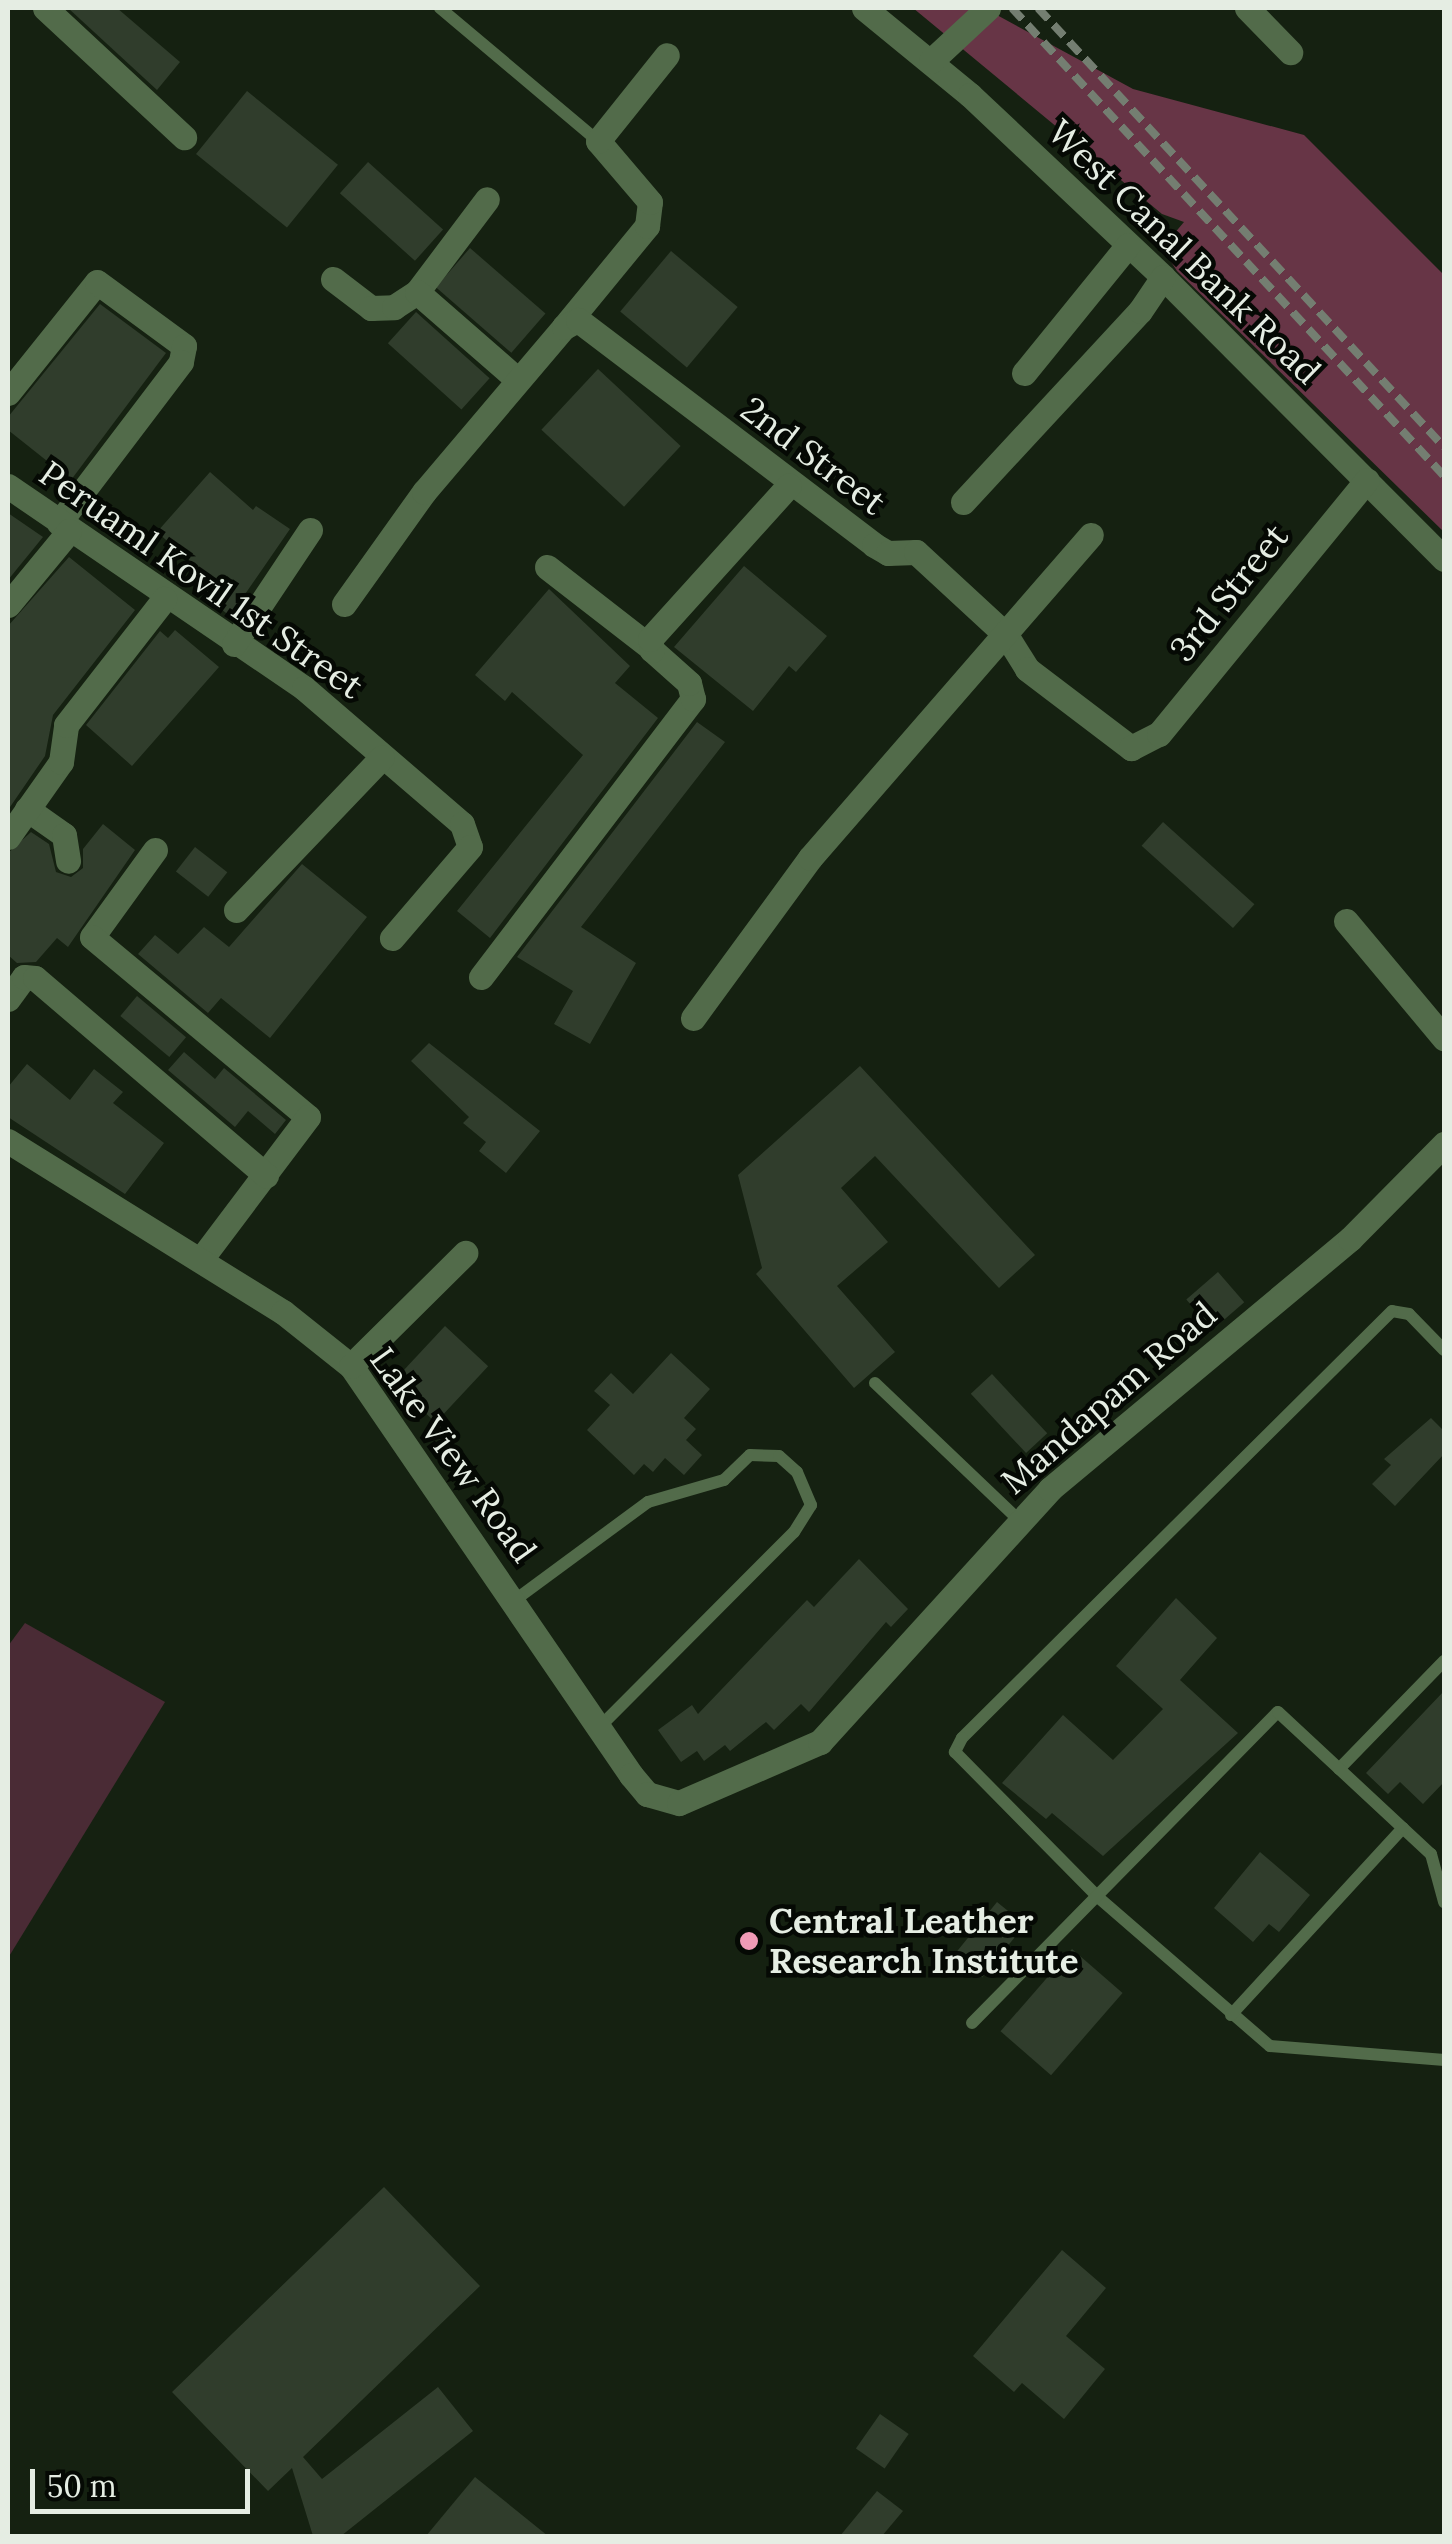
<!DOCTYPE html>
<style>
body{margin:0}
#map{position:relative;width:1452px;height:2544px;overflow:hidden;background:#152111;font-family:Lora,serif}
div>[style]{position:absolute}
.green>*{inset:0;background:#4a2b35}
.water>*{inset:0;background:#673546}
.building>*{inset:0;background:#303d2c;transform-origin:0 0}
.service>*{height:12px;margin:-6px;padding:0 6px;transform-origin:6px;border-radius:6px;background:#526b4a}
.minor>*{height:25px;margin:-12.5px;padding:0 12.5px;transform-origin:12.5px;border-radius:12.5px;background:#526b4a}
.rail>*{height:8px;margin-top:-4px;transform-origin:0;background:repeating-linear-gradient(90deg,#747e71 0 15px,transparent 0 23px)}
.dots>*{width:28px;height:28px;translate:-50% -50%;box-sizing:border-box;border:5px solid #050904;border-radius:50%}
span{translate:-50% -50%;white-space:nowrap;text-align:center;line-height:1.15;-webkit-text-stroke:9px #050904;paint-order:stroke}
.street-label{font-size:35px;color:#e5ede3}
.poi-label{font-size:35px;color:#e5ede3;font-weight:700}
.left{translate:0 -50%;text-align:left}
.frame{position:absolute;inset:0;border:10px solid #e5ede3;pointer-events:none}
.scale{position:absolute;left:30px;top:2469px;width:220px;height:45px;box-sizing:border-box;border:5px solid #e5ede3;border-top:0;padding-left:12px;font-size:30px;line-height:35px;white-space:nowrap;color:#e5ede3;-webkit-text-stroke:8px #050904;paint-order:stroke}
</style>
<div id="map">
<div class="green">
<div style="clip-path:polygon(25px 1623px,165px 1702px,8px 1958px,8px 1646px)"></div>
</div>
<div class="water">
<div style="clip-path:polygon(913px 8px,984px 8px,1133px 89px,1304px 135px,1444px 275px,1444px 532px,1177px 271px,1162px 248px,1184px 222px,1162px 214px)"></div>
</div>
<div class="building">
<div style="clip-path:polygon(68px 8px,117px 8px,180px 62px,157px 90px)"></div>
<div style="left:247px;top:91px;width:117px;height:81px;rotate:39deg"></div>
<div style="left:368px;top:162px;width:101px;height:42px;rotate:42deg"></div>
<div style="left:470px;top:248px;width:100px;height:52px;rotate:41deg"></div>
<div style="left:671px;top:251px;width:87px;height:79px;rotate:40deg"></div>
<div style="clip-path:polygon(100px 304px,166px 353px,71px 480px,8px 430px,8px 417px)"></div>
<div style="left:416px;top:312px;width:99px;height:42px;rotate:42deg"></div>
<div style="left:598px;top:369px;width:113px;height:83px;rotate:43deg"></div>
<div style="clip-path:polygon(210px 472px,253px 510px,256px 506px,290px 529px,230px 616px,199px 592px,209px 578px,157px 532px)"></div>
<div style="clip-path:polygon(8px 513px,43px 537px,8px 580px)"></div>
<div style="clip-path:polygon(69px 557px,135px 610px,53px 715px,45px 756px,8px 810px,8px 626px)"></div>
<div style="clip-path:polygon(744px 566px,827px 636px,796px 672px,789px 666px,753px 711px,674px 647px)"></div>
<div style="clip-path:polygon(549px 589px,630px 666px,615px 683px,658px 718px,490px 938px,457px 911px,583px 755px,512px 692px,505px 701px,475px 675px)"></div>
<div style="clip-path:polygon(175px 630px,219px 667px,132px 766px,86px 725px,160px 631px,168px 638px)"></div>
<div style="clip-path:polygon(697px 722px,725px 742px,581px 927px,636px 963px,590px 1044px,554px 1024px,573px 991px,517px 957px)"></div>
<div style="left:1163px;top:822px;width:123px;height:32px;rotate:42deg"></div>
<div style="clip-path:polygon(103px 824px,135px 850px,68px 947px,57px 938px,36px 962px,17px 963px,8px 955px,8px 853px,31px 832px,49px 844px,56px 872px,71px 877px,83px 868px,83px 849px)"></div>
<div style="left:195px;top:847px;width:41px;height:31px;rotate:38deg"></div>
<div style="clip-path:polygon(302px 864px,367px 917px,270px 1038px,221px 998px,208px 1013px,138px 954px,155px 935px,178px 954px,204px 927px,229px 947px)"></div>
<div style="left:137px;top:996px;width:64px;height:26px;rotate:40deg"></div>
<div style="clip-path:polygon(429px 1043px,540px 1131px,506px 1173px,479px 1151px,486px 1142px,463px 1123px,469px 1117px,411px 1061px)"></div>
<div style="clip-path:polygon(184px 1052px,215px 1079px,224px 1068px,286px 1120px,275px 1134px,248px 1111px,235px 1127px,168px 1070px)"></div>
<div style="clip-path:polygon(27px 1064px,70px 1100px,94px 1069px,123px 1092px,113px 1103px,164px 1143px,125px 1194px,8px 1117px,8px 1087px)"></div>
<div style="clip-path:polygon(860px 1066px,1035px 1255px,999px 1288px,875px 1156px,841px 1188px,888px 1242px,837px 1286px,895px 1352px,854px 1388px,756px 1274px,762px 1268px,738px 1175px)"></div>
<div style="left:1218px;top:1272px;width:40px;height:42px;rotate:49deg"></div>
<div style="left:445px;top:1326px;width:59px;height:77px;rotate:43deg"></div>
<div style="clip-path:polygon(671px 1353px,710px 1389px,684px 1418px,696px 1429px,686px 1440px,702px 1455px,684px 1475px,665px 1458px,653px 1472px,644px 1464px,634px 1475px,587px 1430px,610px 1405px,594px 1391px,611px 1373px,633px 1394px)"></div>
<div style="left:992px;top:1374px;width:81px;height:29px;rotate:47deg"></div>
<div style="clip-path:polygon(1431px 1418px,1444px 1431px,1444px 1454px,1395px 1506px,1372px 1484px,1391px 1465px,1384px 1459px)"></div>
<div style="clip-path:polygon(859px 1559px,908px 1609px,891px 1627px,886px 1622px,809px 1712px,801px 1704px,774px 1730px,766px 1722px,730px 1751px,725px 1745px,704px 1761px,697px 1751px,681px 1762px,658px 1730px,692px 1705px,698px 1714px,807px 1600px,814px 1607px)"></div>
<div style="clip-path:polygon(1176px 1598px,1217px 1638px,1180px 1680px,1238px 1733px,1103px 1856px,1052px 1813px,1046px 1819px,1002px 1783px,1063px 1715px,1113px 1760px,1163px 1709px,1116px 1666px)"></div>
<div style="clip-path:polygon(1444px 1691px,1444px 1782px,1423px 1804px,1400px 1782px,1388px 1794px,1366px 1773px)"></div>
<div style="clip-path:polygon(1260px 1852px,1310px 1895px,1279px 1932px,1269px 1924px,1253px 1942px,1214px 1908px)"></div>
<div style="left:997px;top:1902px;width:36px;height:68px;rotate:39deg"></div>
<div style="left:1072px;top:1949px;width:67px;height:109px;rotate:41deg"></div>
<div style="clip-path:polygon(384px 2187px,480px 2286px,303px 2457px,322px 2479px,438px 2387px,473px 2431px,341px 2536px,313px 2536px,292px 2468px,268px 2491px,172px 2392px)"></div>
<div style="clip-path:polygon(1062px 2250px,1106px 2288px,1066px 2336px,1105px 2369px,1064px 2419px,1022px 2383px,1014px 2392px,973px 2356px)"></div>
<div style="left:880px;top:2414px;width:35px;height:42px;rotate:35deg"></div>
<div style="clip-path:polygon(475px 2477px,548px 2536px,426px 2536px)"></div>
<div style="clip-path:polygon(877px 2491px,903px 2511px,882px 2536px,840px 2536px)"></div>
</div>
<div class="service">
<div style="left:440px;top:8px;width:207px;rotate:40.1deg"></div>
<div style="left:1444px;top:1350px;width:50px;rotate:-134.2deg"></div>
<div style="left:1409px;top:1314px;width:17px;rotate:-170deg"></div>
<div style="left:1392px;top:1311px;width:606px;rotate:135.2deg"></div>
<div style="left:962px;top:1738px;width:16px;rotate:117deg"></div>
<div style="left:955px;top:1752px;width:205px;rotate:45.4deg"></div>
<div style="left:1099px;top:1898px;width:226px;rotate:40.9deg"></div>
<div style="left:1270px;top:2046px;width:175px;rotate:4.6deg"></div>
<div style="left:875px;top:1383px;width:200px;rotate:43.6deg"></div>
<div style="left:515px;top:1600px;width:165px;rotate:-36.4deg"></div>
<div style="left:648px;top:1502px;width:79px;rotate:-16.1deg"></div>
<div style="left:724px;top:1480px;width:36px;rotate:-44deg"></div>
<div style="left:750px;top:1455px;width:29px;rotate:2deg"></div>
<div style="left:779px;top:1456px;width:24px;rotate:42deg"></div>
<div style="left:797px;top:1472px;width:36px;rotate:67deg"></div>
<div style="left:811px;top:1505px;width:32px;rotate:122deg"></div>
<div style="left:794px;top:1532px;width:275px;rotate:134.9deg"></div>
<div style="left:1339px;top:1769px;width:151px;rotate:-45.8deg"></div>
<div style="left:1231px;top:2015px;width:254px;rotate:-47.4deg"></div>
<div style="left:972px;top:2023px;width:436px;rotate:-45.5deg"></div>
<div style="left:1278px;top:1712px;width:209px;rotate:42.9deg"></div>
<div style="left:1431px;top:1854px;width:50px;rotate:74.8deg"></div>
</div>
<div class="minor">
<div style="left:45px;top:8px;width:190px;rotate:42.9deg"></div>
<div style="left:864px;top:8px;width:137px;rotate:39.4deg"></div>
<div style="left:970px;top:95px;width:265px;rotate:43.3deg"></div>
<div style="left:1163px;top:277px;width:398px;rotate:45.1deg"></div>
<div style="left:1247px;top:8px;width:62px;rotate:45.7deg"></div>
<div style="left:931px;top:61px;width:78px;rotate:-42.9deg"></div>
<div style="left:333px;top:279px;width:48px;rotate:37.3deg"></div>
<div style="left:371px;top:308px;width:23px;rotate:-2deg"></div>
<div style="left:394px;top:307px;width:27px;rotate:-33deg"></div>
<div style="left:417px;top:292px;width:116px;rotate:-53deg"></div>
<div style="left:417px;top:292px;width:134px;rotate:41.1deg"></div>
<div style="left:564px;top:327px;width:131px;rotate:-50.6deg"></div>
<div style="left:647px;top:226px;width:24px;rotate:-83deg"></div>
<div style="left:650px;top:202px;width:80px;rotate:-130.4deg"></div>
<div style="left:598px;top:141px;width:110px;rotate:-51.3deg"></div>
<div style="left:1024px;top:373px;width:165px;rotate:-50.9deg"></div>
<div style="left:8px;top:393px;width:142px;rotate:-51.3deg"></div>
<div style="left:97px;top:282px;width:108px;rotate:36.3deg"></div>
<div style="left:184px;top:346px;width:16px;rotate:101deg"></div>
<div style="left:181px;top:362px;width:202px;rotate:127.2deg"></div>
<div style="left:8px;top:486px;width:358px;rotate:34.3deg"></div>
<div style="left:304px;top:688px;width:208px;rotate:40.7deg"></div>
<div style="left:462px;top:824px;width:24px;rotate:71deg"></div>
<div style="left:470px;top:847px;width:120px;rotate:130.6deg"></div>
<div style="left:963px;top:502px;width:260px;rotate:-47.2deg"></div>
<div style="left:1140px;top:311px;width:41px;rotate:-55.9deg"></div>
<div style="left:547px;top:567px;width:129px;rotate:37.8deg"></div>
<div style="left:344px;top:604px;width:138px;rotate:-54.5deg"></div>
<div style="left:424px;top:492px;width:216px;rotate:-49.7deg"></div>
<div style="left:564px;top:327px;width:16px;rotate:-27deg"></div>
<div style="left:578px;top:320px;width:372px;rotate:37.2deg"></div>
<div style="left:874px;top:545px;width:16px;rotate:30deg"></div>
<div style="left:888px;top:553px;width:28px;rotate:-2deg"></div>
<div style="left:916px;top:552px;width:122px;rotate:42.7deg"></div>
<div style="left:1006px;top:635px;width:40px;rotate:58deg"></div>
<div style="left:1027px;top:669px;width:131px;rotate:37.2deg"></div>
<div style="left:1131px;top:748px;width:31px;rotate:-27deg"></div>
<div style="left:1159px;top:734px;width:328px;rotate:-50.7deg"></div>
<div style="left:8px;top:605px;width:96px;rotate:-50.5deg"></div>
<div style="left:234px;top:644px;width:137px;rotate:-56.3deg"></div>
<div style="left:27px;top:809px;width:45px;rotate:35.1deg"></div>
<div style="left:64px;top:835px;width:26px;rotate:81deg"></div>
<div style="left:8px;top:837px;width:92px;rotate:-54.8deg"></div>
<div style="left:61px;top:762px;width:37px;rotate:-82deg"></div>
<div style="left:66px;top:725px;width:160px;rotate:-52.1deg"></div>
<div style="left:155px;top:850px;width:107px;rotate:125.9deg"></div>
<div style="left:92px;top:937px;width:281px;rotate:39.8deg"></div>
<div style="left:308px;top:1117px;width:178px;rotate:127deg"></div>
<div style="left:236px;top:910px;width:211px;rotate:-46.3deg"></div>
<div style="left:1346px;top:921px;width:153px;rotate:50.1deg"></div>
<div style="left:481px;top:977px;width:350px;rotate:-52.7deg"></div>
<div style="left:693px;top:699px;width:16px;rotate:-104deg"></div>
<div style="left:689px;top:683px;width:50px;rotate:-138.3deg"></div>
<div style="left:652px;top:650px;width:11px;rotate:-100deg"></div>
<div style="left:650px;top:639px;width:207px;rotate:-47.9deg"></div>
<div style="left:8px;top:999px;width:27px;rotate:-54deg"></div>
<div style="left:24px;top:977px;width:11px;rotate:5deg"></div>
<div style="left:35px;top:978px;width:304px;rotate:40.5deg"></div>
<div style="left:693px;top:1018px;width:198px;rotate:-53.8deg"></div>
<div style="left:810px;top:858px;width:428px;rotate:-49deg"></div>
<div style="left:8px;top:1141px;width:324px;rotate:31.9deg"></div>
<div style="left:283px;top:1312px;width:87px;rotate:38.5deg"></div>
<div style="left:351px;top:1366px;width:496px;rotate:55.6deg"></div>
<div style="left:631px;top:1775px;width:25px;rotate:50deg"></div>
<div style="left:647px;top:1794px;width:33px;rotate:16deg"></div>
<div style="left:679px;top:1803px;width:154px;rotate:-23.4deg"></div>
<div style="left:820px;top:1742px;width:342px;rotate:-47.7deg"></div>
<div style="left:1050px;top:1489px;width:391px;rotate:-39.8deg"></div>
<div style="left:1350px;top:1239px;width:134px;rotate:-45.3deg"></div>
<div style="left:351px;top:1366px;width:161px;rotate:-44.7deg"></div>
</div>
<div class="rail">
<div style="left:1012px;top:8px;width:637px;rotate:47.29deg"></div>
<div style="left:1038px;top:8px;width:598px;rotate:47.24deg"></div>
</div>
<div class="dots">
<div style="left:749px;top:1941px;background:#f09ab6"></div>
</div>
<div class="street-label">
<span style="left:1184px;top:252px;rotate:44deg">West Canal Bank Road</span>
<span style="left:813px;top:456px;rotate:37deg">2nd Street</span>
<span style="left:201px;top:580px;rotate:35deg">Peruaml Kovil 1st Street</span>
<span style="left:1229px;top:593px;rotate:-51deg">3rd Street</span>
<span style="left:1109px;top:1398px;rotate:-41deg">Mandapam Road</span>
<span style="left:453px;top:1455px;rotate:54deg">Lake View Road</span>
</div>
<div class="poi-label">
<span class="left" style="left:769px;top:1941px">Central Leather<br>Research Institute</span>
</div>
<div class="frame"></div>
<div class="scale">50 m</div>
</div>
